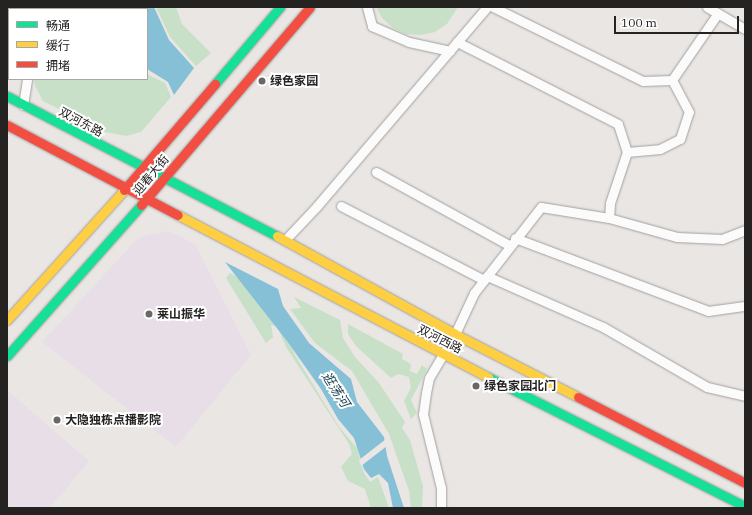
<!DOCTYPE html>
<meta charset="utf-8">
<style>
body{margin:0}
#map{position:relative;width:752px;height:515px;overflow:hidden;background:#e9e6e4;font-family:"IBM Plex Serif","Noto Sans SC",serif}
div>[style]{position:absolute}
.commercial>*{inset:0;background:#e7dee7}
.green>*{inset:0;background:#c8e0c8;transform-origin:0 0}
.water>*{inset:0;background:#85c0d7}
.pier>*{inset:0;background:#e9e6e4}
.roads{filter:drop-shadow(0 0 1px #a2a09e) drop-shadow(0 0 1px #a2a09e)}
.street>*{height:9px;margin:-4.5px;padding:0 4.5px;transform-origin:4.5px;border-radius:4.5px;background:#fcfbfb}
.fast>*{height:9px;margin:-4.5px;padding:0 4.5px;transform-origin:4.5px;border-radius:4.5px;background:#16e098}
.slow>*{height:9px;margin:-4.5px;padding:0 4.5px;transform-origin:4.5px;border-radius:4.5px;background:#ffcf43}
.jam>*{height:9px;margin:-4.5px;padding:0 4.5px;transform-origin:4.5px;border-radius:4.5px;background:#f24e42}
.dots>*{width:11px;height:11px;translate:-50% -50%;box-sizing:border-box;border:2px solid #fff;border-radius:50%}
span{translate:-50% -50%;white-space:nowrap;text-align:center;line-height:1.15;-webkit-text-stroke:4px #fff;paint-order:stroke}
.poi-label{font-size:12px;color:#252322;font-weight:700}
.left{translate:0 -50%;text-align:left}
.street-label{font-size:12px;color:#252322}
.water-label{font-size:13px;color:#173e4c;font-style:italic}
.frame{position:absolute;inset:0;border:8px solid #252322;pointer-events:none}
.legend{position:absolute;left:8px;top:8px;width:140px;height:72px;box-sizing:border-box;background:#fff;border:1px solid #a8a7a7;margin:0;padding:5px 7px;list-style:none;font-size:12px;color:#252322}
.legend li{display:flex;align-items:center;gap:8px;height:20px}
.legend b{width:20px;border:1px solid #a8a7a7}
.scale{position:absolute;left:614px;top:16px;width:125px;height:18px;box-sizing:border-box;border:2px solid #252322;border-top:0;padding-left:5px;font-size:12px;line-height:14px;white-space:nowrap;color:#252322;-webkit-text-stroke:3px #fff;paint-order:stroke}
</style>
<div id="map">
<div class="commercial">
<div style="clip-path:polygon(168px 231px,195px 244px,251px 355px,176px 447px,42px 342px,139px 237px)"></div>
<div style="clip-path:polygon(7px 390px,89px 461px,50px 508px,7px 508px)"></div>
</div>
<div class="green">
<div style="left:49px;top:7px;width:71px;height:2px"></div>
<div style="clip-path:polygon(156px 7px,176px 7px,182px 24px,211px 53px,196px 66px,170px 37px)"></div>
<div style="clip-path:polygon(376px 7px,458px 7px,447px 24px,435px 32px,421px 35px,406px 34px,393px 28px,382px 18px)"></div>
<div style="clip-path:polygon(147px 74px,165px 83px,171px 97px,141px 132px,126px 136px,105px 132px,43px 101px,35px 86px,34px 79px,147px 79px)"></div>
<div style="clip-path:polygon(230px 273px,244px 281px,281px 323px,295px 355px,339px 427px,357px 448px,364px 473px,370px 482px,378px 477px,389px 508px,371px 508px,365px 489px,348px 481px,341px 467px,352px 454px,349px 444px,286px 347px,277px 326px,271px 325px,273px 337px,266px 343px,226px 278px)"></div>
<div style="clip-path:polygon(294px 297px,340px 320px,343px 338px,355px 357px,379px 383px,405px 422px,402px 428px,410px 440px,423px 486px,422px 508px,411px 508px,409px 491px,389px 434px,352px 371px,315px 343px,290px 309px,301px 308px)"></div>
<div style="clip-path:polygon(348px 324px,403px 354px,402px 359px,411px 364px,410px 371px,417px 374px,422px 365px,427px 369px,411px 400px,417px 413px,411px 419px,404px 401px,411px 388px,409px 377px,398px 374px,391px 378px,356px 346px,348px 334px)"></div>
</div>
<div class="water">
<div style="clip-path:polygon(124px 7px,154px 7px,169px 40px,194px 68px,174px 95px,168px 82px,147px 69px,147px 9px)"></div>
<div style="clip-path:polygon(225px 262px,278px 289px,283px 306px,309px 343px,351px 379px,357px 402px,384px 437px,387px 456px,404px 508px,393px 508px,388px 483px,379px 474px,371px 478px,364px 469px,354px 438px,338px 419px,321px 389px,287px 341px)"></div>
</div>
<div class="pier">
<div style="clip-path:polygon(386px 439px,387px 446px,361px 466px,359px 460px)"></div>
</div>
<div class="roads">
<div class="street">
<div style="left:32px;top:7px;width:4px;rotate:27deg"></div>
<div style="left:367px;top:7px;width:20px;rotate:75deg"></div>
<div style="left:372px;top:26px;width:40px;rotate:23.4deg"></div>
<div style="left:409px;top:42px;width:42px;rotate:12.4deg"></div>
<div style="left:493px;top:7px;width:167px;rotate:26.3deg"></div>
<div style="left:643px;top:81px;width:29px;rotate:-2deg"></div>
<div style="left:672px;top:80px;width:81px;rotate:-55.5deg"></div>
<div style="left:707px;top:7px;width:44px;rotate:30.1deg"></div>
<div style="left:67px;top:9px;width:3px;rotate:-45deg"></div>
<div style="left:23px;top:105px;width:26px;rotate:-81deg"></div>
<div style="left:627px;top:152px;width:33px;rotate:-5deg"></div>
<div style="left:660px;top:149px;width:22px;rotate:-27deg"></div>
<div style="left:680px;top:139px;width:28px;rotate:-72deg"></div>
<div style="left:689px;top:112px;width:36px;rotate:-118deg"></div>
<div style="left:376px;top:172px;width:152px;rotate:28.8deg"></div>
<div style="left:341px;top:206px;width:161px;rotate:27.4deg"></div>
<div style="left:609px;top:218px;width:71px;rotate:15.6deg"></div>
<div style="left:677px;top:237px;width:45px;rotate:2.5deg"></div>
<div style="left:722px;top:239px;width:25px;rotate:-21deg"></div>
<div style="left:515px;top:238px;width:206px;rotate:20.7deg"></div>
<div style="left:708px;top:311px;width:37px;rotate:-8deg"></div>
<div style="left:285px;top:240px;width:47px;rotate:-46.7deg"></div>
<div style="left:317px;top:206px;width:262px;rotate:-49.5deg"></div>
<div style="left:487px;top:276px;width:127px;rotate:23.7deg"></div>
<div style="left:603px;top:327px;width:120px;rotate:30deg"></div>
<div style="left:707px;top:387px;width:39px;rotate:13deg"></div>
<div style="left:441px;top:508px;width:20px;rotate:-90deg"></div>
<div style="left:441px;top:488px;width:76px;rotate:-103.7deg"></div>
<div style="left:423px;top:414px;width:21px;rotate:-82deg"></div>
<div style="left:426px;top:393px;width:15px;rotate:-79deg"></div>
<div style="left:429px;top:378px;width:51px;rotate:-59.4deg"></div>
<div style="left:455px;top:334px;width:45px;rotate:-65.1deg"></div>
<div style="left:474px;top:293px;width:109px;rotate:-52.1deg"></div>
<div style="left:541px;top:207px;width:69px;rotate:9.2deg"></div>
<div style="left:609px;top:218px;width:15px;rotate:-86deg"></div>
<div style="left:610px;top:203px;width:54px;rotate:-71.6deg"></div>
<div style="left:627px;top:152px;width:29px;rotate:-108deg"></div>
<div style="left:618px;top:124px;width:181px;rotate:-153deg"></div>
</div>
<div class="fast">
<div style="left:215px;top:84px;width:101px;rotate:-49.8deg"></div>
<div style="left:7px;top:96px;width:304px;rotate:27.4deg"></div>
<div style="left:7px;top:356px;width:202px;rotate:-48.4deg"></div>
<div style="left:488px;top:377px;width:288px;rotate:26.7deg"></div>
</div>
<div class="slow">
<div style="left:178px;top:215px;width:350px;rotate:27.6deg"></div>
<div style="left:277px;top:236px;width:203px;rotate:28.8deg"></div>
<div style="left:455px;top:334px;width:138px;rotate:27.1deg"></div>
<div style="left:7px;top:320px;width:175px;rotate:-48deg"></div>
</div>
<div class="jam">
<div style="left:7px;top:125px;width:193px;rotate:27.8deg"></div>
<div style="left:124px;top:190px;width:140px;rotate:-49.4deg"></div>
<div style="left:141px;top:205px;width:260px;rotate:-49.5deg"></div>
<div style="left:578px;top:397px;width:188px;rotate:27.2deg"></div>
</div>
</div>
<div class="dots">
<div style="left:262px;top:81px;background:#6a6766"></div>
<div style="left:149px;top:314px;background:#6a6766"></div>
<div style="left:476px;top:386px;background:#6a6766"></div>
<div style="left:57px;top:420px;background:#6a6766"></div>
</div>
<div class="poi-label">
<span class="left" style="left:270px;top:81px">绿色家园</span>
<span class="left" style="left:157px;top:314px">莱山振华</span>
<span class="left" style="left:484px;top:386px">绿色家园北门</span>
<span class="left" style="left:65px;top:420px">大隐独栋点播影院</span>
</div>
<div class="street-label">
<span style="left:81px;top:122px;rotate:28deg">双河东路</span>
<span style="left:151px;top:175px;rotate:-50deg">迎春大街</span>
<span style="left:440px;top:339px;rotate:27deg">双河西路</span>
</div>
<div class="water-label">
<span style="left:335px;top:390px;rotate:57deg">逛荡河</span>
</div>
<div class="frame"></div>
<ul class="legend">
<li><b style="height:5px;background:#16e098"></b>畅通</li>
<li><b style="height:5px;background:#ffcf43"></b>缓行</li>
<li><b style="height:5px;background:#f24e42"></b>拥堵</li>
</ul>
<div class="scale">100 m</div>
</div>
